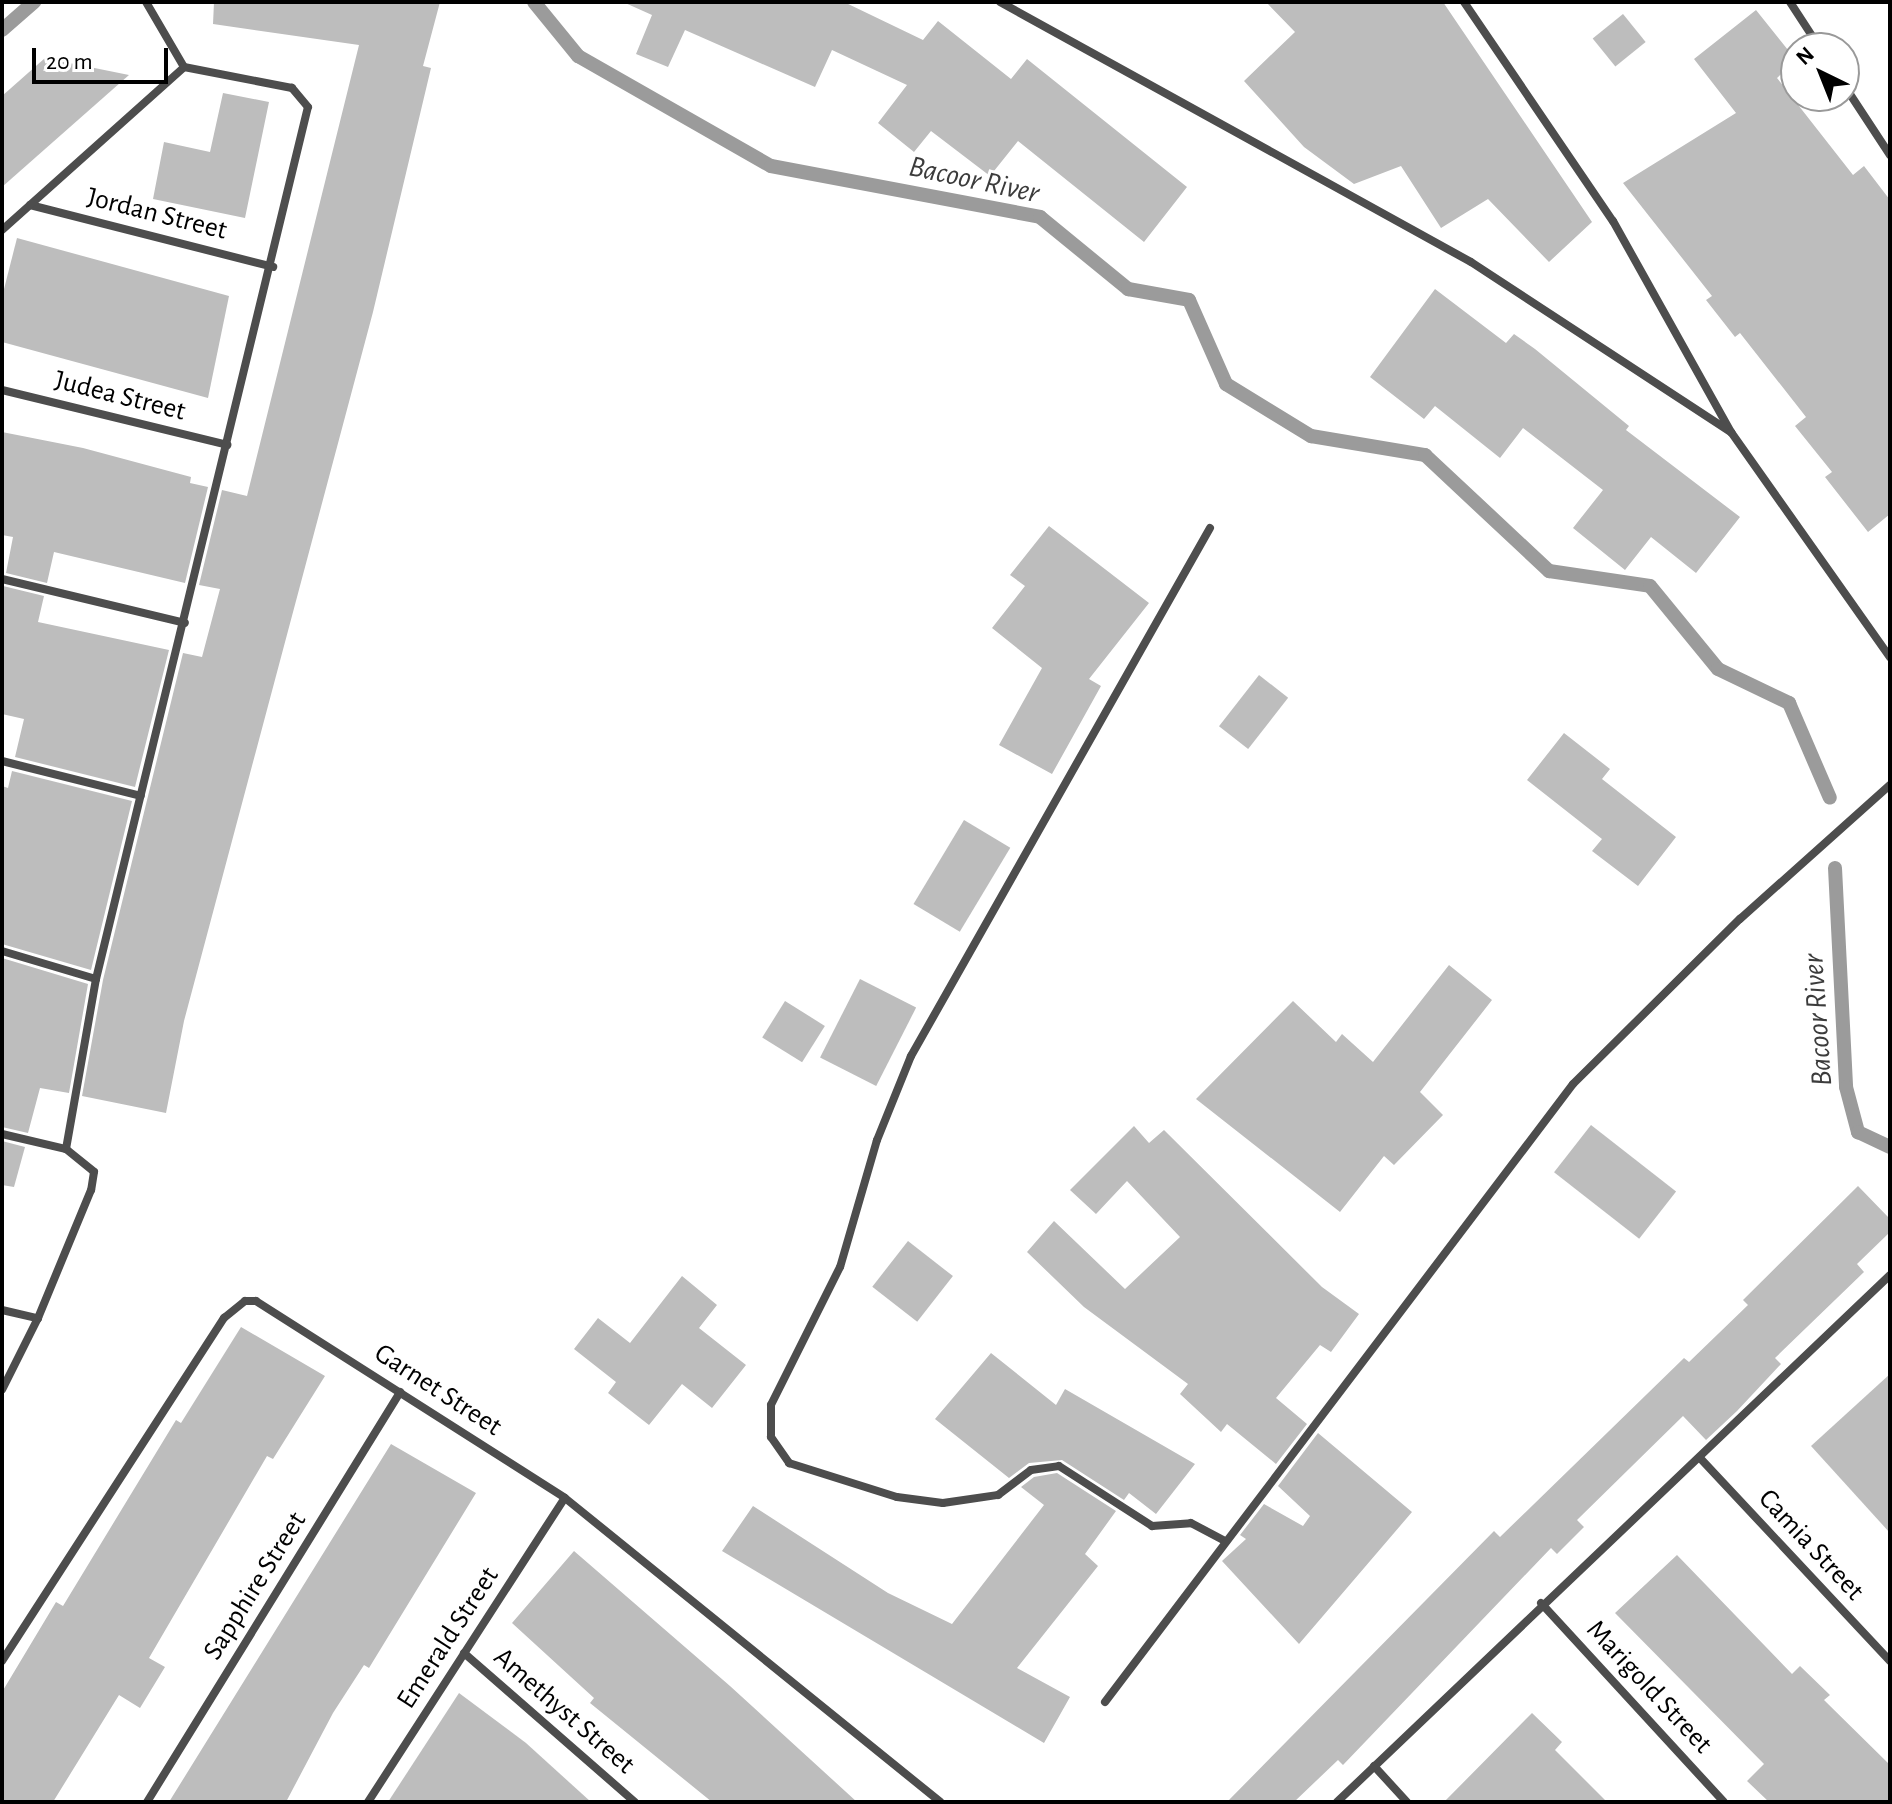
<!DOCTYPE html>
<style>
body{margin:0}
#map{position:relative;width:1892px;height:1804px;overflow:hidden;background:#fff;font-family:"Alegreya Sans",sans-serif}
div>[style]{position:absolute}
.stream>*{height:14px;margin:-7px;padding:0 7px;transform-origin:7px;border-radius:7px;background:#9b9b9b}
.building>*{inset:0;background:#bdbdbd;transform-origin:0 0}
.minor>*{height:8px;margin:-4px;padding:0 4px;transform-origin:4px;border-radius:4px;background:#4d4d4d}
span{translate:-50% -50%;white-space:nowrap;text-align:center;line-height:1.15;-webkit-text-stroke:6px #fff;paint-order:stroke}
.street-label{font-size:28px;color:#000}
.water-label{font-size:30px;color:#3c3c3c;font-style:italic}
.frame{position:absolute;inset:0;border:4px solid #000;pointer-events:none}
.north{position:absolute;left:1780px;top:32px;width:80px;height:80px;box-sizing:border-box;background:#fff;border:2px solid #999;border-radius:50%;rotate:317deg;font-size:22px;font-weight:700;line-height:32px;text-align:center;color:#000}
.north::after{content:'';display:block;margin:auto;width:28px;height:36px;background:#000;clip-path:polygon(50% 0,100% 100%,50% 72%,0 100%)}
.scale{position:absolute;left:32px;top:48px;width:136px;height:36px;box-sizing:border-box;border:4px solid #000;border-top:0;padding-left:10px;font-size:24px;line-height:28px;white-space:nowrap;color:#000;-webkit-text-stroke:6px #fff;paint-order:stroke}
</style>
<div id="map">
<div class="stream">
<div style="left:534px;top:2px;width:70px;rotate:50.8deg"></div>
<div style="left:578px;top:56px;width:222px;rotate:29.7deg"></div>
<div style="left:771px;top:166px;width:274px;rotate:10.7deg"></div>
<div style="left:1040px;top:217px;width:114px;rotate:39.3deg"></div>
<div style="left:1128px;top:289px;width:62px;rotate:10.2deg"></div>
<div style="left:1189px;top:300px;width:92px;rotate:66.2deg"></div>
<div style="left:1226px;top:384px;width:100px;rotate:31.5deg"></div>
<div style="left:1311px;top:436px;width:116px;rotate:9.5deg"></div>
<div style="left:1425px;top:455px;width:170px;rotate:43.1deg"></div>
<div style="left:1549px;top:571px;width:102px;rotate:8.4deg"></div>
<div style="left:1650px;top:586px;width:107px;rotate:50.7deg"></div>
<div style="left:1718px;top:669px;width:79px;rotate:25.6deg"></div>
<div style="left:1789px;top:703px;width:103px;rotate:66.7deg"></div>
<div style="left:2px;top:30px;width:43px;rotate:-41.2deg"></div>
<div style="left:1835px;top:868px;width:219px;rotate:87.1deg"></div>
<div style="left:1846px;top:1087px;width:47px;rotate:75.1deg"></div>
<div style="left:1858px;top:1132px;width:35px;rotate:25deg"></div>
</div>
<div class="building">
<div style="clip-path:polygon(214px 2px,440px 2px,423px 66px,431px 68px,373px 312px,184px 1021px,166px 1113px,82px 1096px,103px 980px,183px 653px,202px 657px,220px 589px,199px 585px,222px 490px,247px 496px,359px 45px,213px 24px)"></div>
<div style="clip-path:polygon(623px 2px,844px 2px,923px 40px,938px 21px,1011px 79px,1027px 59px,1187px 187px,1144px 242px,1018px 141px,990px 176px,931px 131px,914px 152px,878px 123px,907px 85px,832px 50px,815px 87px,685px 30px,668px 67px,636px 54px,652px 15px)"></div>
<div style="clip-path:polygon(1266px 2px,1443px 2px,1592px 222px,1549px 262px,1488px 199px,1441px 228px,1401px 166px,1354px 184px,1304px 147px,1244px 81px,1295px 32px)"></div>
<div style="clip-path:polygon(1756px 10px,1796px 60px,1777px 78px,1853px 175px,1864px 166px,1890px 200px,1890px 514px,1868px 532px,1825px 477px,1832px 472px,1795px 426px,1806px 417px,1740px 333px,1735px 337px,1706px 300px,1712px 296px,1623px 183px,1736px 113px,1694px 59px)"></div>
<div style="left:1623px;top:14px;width:36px;height:39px;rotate:51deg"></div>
<div style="clip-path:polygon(45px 58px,129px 75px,2px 187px,2px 96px)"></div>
<div style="clip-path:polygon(223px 93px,269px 102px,245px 218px,153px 199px,164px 142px,210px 152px)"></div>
<div style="clip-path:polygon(17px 238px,229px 296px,208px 398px,2px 342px,2px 297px)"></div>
<div style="clip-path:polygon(1435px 289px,1506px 343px,1514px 334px,1535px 349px,1629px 426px,1626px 430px,1740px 517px,1696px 573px,1651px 537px,1625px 570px,1573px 528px,1603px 490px,1523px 428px,1500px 458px,1435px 406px,1424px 419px,1370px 377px)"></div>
<div style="clip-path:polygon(2px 432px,83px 448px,191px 477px,190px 483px,208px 487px,185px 583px,54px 552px,47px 583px,6px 573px,13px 537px,2px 535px)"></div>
<div style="clip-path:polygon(1049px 526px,1149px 603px,1089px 679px,1101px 686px,1052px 774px,999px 745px,1042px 668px,992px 628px,1025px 586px,1010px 575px)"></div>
<div style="clip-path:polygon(3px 586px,44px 596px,38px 622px,169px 650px,135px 787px,15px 757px,24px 719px,2px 714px)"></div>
<div style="left:1259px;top:675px;width:37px;height:65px;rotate:38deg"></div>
<div style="clip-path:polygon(1564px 733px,1610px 769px,1602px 779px,1676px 837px,1638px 886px,1592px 851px,1602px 839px,1527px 780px)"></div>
<div style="clip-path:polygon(12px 771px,132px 801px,91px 970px,2px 944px,2px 786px,8px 788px)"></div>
<div style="left:964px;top:820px;width:54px;height:98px;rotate:31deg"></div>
<div style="clip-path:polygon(2px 958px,88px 984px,69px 1093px,40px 1088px,28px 1133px,2px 1127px)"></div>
<div style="clip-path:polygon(1449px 965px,1492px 1000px,1420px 1092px,1443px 1115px,1394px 1165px,1384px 1156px,1340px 1212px,1196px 1099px,1293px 1001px,1336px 1042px,1342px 1034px,1373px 1062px)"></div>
<div style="left:860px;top:979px;width:63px;height:88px;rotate:27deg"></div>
<div style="left:785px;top:1001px;width:47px;height:43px;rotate:32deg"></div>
<div style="left:1591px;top:1125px;width:108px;height:60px;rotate:38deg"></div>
<div style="clip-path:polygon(1134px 1126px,1149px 1143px,1164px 1130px,1322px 1287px,1359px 1314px,1331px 1352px,1320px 1345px,1276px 1398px,1307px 1424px,1276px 1464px,1227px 1424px,1221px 1432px,1180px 1394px,1188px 1384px,1084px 1307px,1027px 1252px,1054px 1221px,1125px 1289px,1180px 1237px,1127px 1181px,1096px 1214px,1070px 1190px)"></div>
<div style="clip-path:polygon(2px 1141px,25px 1147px,14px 1187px,2px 1185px)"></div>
<div style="clip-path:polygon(1858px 1186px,1890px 1219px,1890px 1232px,1857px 1264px,1864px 1272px,1775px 1358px,1781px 1364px,1737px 1411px,1706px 1440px,1683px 1416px,1577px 1520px,1584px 1527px,1557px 1554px,1551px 1548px,1343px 1765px,1338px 1760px,1294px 1802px,1227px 1802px,1494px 1531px,1500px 1537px,1684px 1358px,1689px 1362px,1748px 1305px,1743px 1300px)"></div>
<div style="left:908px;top:1241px;width:57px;height:58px;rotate:38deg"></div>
<div style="clip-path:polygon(682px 1276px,717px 1305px,699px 1328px,746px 1365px,712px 1408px,682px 1384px,649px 1425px,608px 1393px,616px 1382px,574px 1349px,598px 1318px,630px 1343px)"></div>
<div style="clip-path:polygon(241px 1327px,325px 1376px,273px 1459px,267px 1456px,149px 1658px,165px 1667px,140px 1708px,119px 1695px,53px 1802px,2px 1802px,2px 1692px,56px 1602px,63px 1606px,176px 1420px,181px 1423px)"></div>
<div style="clip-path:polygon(991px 1353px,1056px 1405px,1065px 1389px,1195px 1464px,1156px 1514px,1129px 1493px,1124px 1500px,1062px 1460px,1029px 1463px,1009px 1478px,935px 1419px)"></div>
<div style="clip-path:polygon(1890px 1374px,1890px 1533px,1811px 1446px)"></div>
<div style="clip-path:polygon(1318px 1433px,1412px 1512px,1299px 1644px,1222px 1561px,1246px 1539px,1240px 1535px,1264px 1504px,1303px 1526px,1310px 1516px,1278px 1486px)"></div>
<div style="clip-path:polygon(391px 1444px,476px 1493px,369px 1668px,364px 1665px,333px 1713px,286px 1802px,169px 1802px)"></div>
<div style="clip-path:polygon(1057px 1473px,1116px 1511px,1085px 1554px,1098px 1566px,1017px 1668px,1070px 1697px,1044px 1743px,722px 1551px,753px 1506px,888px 1593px,952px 1624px,1044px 1505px,1021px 1487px,1034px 1477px)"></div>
<div style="clip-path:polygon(574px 1551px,730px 1686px,857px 1802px,712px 1802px,590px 1703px,594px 1698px,512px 1623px)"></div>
<div style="clip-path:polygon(1677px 1555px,1792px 1674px,1800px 1666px,1830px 1695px,1824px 1700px,1890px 1765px,1890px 1802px,1769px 1802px,1747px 1781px,1764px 1764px,1615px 1613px)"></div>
<div style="clip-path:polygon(459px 1693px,526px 1743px,591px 1802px,388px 1802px)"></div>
<div style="clip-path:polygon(1532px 1713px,1562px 1742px,1555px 1750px,1607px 1802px,1444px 1802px)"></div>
</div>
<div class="minor">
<div style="left:146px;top:2px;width:75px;rotate:59.7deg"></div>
<div style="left:1000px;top:2px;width:538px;rotate:28.9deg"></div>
<div style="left:1471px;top:262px;width:311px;rotate:33.2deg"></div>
<div style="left:1464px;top:2px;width:265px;rotate:55.8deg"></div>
<div style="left:1613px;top:221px;width:242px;rotate:60.8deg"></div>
<div style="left:1731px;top:432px;width:276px;rotate:54.8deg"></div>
<div style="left:1790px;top:2px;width:55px;rotate:56.9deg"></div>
<div style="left:1844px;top:85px;width:84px;rotate:56.7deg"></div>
<div style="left:30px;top:205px;width:251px;rotate:14.3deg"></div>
<div style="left:2px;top:230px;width:244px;rotate:-41.8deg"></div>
<div style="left:2px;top:390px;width:232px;rotate:13.7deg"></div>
<div style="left:1210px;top:528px;width:607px;rotate:119.52deg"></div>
<div style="left:911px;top:1056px;width:91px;rotate:112deg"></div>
<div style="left:877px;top:1140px;width:132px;rotate:106.2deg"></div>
<div style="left:840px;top:1267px;width:154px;rotate:116.6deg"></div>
<div style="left:771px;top:1405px;width:32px;rotate:90deg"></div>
<div style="left:771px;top:1437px;width:32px;rotate:55deg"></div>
<div style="left:789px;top:1463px;width:113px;rotate:17.5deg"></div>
<div style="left:897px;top:1497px;width:46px;rotate:7.4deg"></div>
<div style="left:943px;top:1503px;width:56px;rotate:-8.3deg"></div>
<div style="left:998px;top:1495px;width:41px;rotate:-37.1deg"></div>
<div style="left:1031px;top:1470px;width:28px;rotate:-8deg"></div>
<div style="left:1059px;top:1466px;width:111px;rotate:32.8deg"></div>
<div style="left:1152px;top:1526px;width:39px;rotate:-4deg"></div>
<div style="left:1191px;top:1523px;width:38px;rotate:28deg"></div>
<div style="left:2px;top:579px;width:188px;rotate:13.5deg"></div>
<div style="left:2px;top:761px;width:143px;rotate:14.1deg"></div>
<div style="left:2px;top:951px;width:98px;rotate:16.6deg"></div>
<div style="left:2px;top:1134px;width:66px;rotate:13.2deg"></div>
<div style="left:66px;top:1149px;width:36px;rotate:39deg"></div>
<div style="left:94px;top:1172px;width:18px;rotate:99deg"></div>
<div style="left:91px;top:1190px;width:139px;rotate:112.5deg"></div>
<div style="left:38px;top:1318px;width:80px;rotate:116.6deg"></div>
<div style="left:66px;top:1149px;width:173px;rotate:-80deg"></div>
<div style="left:96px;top:979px;width:897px;rotate:-76.34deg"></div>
<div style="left:308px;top:107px;width:25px;rotate:-130deg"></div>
<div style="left:292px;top:88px;width:110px;rotate:-169deg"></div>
<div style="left:2px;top:1310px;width:37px;rotate:13deg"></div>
<div style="left:1700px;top:1458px;width:278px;rotate:46.9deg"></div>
<div style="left:1541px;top:1603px;width:270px;rotate:47.4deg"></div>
<div style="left:464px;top:1653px;width:227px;rotate:41.1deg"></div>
<div style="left:2px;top:1661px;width:409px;rotate:-57.1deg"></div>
<div style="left:224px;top:1318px;width:27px;rotate:-39deg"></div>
<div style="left:245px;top:1301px;width:11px"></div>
<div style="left:256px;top:1301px;width:366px;rotate:32.5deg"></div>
<div style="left:565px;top:1498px;width:483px;rotate:39deg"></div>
<div style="left:1105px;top:1702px;width:775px;rotate:-52.86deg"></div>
<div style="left:1573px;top:1084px;width:235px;rotate:-44.7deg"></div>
<div style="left:1740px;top:919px;width:201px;rotate:-41.8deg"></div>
<div style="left:1374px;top:1766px;width:49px;rotate:47.5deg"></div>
<div style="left:147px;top:1802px;width:482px;rotate:-58.3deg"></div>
<div style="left:368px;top:1802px;width:362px;rotate:-57.1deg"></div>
<div style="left:1337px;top:1802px;width:764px;rotate:-43.62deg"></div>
</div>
<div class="street-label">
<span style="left:157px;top:214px;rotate:14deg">Jordan Street</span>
<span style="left:120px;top:396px;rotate:14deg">Judea Street</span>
<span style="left:438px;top:1390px;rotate:33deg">Garnet Street</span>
<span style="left:1811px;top:1545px;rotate:47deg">Camia Street</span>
<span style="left:255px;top:1586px;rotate:-58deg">Sapphire Street</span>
<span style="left:448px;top:1638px;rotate:-57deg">Emerald Street</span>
<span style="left:1649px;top:1687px;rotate:47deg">Marigold Street</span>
<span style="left:564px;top:1711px;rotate:41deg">Amethyst Street</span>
</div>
<div class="water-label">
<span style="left:974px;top:180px;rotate:12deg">Bacoor River</span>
<span style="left:1818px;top:1020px;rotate:-94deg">Bacoor River</span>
</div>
<div class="frame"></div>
<div class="north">N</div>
<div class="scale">20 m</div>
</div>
